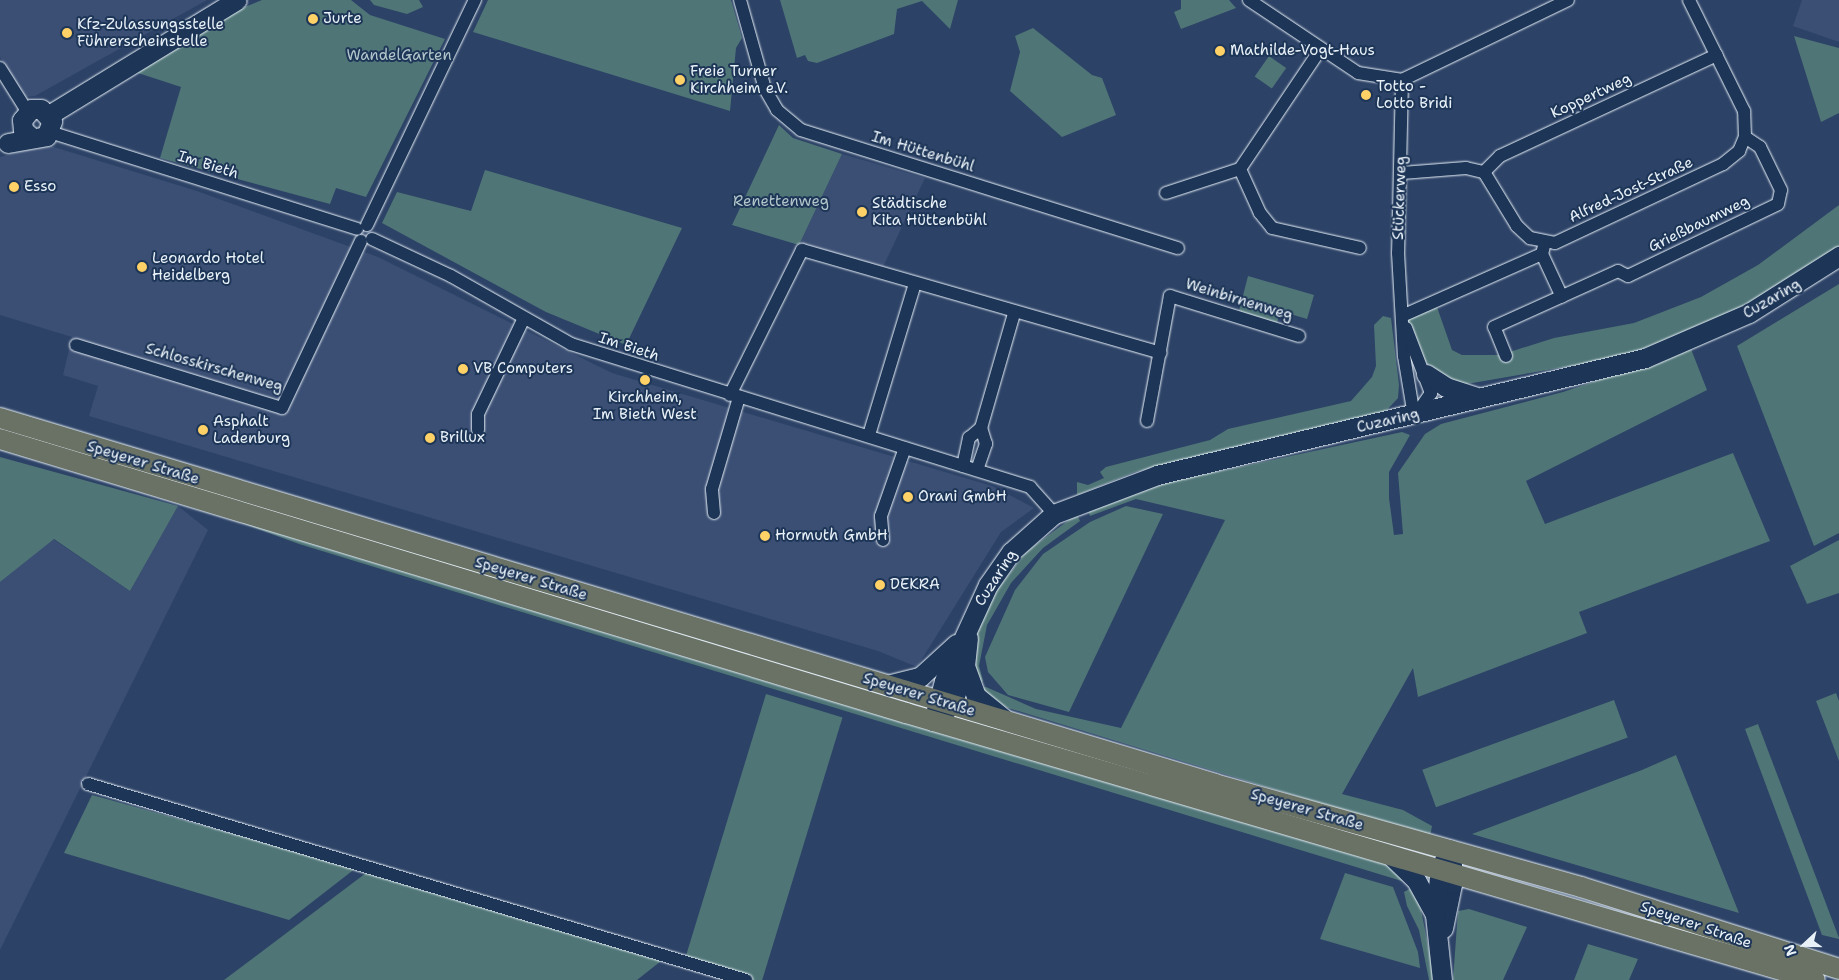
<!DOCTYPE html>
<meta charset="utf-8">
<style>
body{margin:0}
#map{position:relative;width:1839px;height:980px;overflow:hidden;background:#2c4266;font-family:"Shantell Sans",sans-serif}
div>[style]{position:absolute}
.built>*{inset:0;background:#3b4f74}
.green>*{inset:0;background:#4f7577;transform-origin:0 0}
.roads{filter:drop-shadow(0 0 1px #e8f1f8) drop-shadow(0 0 1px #e8f1f8)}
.street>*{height:12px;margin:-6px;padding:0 6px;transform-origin:6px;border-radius:6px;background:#1d3557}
.secondary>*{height:19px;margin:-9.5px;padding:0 9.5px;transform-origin:9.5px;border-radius:9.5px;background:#1d3557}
.primary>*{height:20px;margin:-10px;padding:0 10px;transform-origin:10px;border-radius:10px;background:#6a7266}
.dots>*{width:14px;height:14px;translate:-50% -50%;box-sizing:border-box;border:2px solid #1d3557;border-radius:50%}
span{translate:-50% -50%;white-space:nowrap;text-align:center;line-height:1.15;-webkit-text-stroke:4px #1d3557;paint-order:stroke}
.poi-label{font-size:15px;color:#e8f1f8}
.left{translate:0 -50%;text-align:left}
.park-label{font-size:15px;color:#b2c6cb}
.street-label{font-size:15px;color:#e8f1f8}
.north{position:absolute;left:1779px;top:920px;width:50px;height:50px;-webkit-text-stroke:4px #1d3557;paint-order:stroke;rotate:249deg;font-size:14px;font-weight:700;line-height:20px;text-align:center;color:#e8f1f8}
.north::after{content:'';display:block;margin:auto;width:18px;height:22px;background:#e8f1f8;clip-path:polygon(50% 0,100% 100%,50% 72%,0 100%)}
</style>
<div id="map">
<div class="built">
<div style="clip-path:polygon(0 0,207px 0,35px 96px,23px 97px,0 57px)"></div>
<div style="clip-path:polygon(1802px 0,1839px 0,1839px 42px,1793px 26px)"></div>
<div style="clip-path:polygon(44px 144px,197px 191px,378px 257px,612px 373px,992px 486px,1034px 508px,1001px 532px,917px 667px,878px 651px,89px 416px,98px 386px,63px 375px,72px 337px,0 315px,0 157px)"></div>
<div style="clip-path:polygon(842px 154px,925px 178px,882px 269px,799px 245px)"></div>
<div style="clip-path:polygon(178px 506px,208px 530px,0 950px,0 582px,53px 539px,130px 591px)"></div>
</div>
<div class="green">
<div style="clip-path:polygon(262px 0,351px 0,370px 15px,445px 39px,366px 197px,336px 188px,330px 204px,160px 158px,181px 87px,135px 72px,230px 13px)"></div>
<div style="clip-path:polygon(370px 0,419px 0,423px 7px,407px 14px,374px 5px)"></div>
<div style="clip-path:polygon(488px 0,731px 0,742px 38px,736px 48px,730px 111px,473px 32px)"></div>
<div style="clip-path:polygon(780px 0,958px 0,950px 29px,922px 1px,897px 9px,894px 34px,817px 63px,808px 61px,805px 55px,797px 58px)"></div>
<div style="clip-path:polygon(1181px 0,1229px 0,1236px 8px,1181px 29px,1174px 12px,1181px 9px)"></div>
<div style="clip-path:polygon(1033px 28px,1092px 75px,1102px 78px,1116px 115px,1062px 137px,1010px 91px,1020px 52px,1015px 36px)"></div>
<div style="clip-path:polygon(1794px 36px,1839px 48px,1839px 113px,1821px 122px)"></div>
<div style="left:1269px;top:56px;width:21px;height:25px;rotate:35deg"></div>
<div style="clip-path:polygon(779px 125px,793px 138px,842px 154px,799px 245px,732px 225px)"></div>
<div style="clip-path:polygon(485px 170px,682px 228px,626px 345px,546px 312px,382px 223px,397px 192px,471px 211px)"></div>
<div style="clip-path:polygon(1839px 205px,1839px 246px,1824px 258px,1766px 296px,1678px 337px,1617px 358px,1461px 385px,1426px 363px,1405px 319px,1437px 307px,1452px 350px,1462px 355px,1500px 355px,1554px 338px,1634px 323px,1701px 297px,1758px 265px)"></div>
<div style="clip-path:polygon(1248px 276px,1314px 295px,1307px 319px,1280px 311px,1277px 323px,1239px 311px)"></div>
<div style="clip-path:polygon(1839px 284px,1839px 533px,1814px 546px,1737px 346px)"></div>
<div style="clip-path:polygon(1383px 316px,1391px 318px,1399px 385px,1398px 398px,1386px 411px,1135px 472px,1077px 495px,1077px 482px,1088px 485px,1104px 478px,1100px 472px,1106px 467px,1210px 440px,1228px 429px,1351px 401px,1372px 377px,1376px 366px,1374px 325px)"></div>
<div style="clip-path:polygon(1691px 349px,1707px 390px,1526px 481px,1545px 524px,1733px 453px,1770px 541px,1579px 612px,1587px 633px,1418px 697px,1413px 668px,1342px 794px,1403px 810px,1432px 826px,1430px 837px,989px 702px,982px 688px,986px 687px,1036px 709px,1121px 728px,1225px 520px,1136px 499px,1090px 516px,1087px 508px,1151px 486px,1402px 432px,1410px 435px,1389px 472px,1389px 498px,1394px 535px,1403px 534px,1398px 473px,1425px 434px,1441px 424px,1563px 392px)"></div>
<div style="clip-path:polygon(0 457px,178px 506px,130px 591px,54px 539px,0 582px)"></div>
<div style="clip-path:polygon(1126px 506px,1163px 514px,1069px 712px,1008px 695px,988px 672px,985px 657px,1015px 590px,1043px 554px,1090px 522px)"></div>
<div style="clip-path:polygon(1077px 514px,1080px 521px,1043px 548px,1011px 583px,987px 625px,979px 666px,983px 681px,974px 684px,970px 663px,979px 627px,996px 591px,1026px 552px)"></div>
<div style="clip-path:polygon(228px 518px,1390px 864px,1405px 882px,299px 544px)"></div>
<div style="clip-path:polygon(1839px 540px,1839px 593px,1807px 604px,1790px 566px)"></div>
<div style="clip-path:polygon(1836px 693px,1839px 701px,1839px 761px,1816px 701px)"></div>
<div style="left:766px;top:694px;width:80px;height:280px;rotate:17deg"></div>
<div style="left:1614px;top:700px;width:40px;height:204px;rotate:70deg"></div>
<div style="clip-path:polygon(1758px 724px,1839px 938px,1839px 939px,1822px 935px,1745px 729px)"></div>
<div style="clip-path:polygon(1676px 755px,1739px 913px,1472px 834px,1642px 770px)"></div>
<div style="clip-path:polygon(92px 795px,356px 868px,289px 920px,64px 853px)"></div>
<div style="clip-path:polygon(1468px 868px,1839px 976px,1839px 980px,1469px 870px)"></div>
<div style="clip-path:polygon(366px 873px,661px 961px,637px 980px,224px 980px)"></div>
<div style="clip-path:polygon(1345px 873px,1393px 887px,1418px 952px,1420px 968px,1320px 939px)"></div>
<div style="clip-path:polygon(1411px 888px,1419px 900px,1435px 980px,1429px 980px,1419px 930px,1407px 906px,1404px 892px)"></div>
<div style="clip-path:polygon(1469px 909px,1527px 927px,1503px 980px,1453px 980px,1458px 911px)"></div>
<div style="clip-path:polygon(1588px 944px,1638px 959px,1629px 980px,1574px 980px)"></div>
</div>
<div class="roads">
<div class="street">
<div style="left:740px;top:0;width:92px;rotate:74.3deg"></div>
<div style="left:765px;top:89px;width:24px;rotate:60deg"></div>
<div style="left:777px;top:110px;width:31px;rotate:40deg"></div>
<div style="left:801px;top:130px;width:395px;rotate:17.4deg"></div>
<div style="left:1249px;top:0;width:131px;rotate:33.8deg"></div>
<div style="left:1358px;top:73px;width:45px;rotate:9deg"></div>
<div style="left:1402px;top:80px;width:184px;rotate:-25.7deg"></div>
<div style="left:1320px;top:50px;width:143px;rotate:123.9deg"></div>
<div style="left:1240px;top:169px;width:48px;rotate:65.6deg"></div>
<div style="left:1260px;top:213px;width:19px;rotate:51deg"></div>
<div style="left:1272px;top:228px;width:90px;rotate:12.8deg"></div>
<div style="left:0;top:68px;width:51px;rotate:57.9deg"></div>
<div style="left:1402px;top:80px;width:173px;rotate:91.3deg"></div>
<div style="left:1398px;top:253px;width:103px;rotate:86.7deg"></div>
<div style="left:1404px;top:356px;width:61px;rotate:80.5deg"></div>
<div style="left:50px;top:132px;width:322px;rotate:17.5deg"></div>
<div style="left:1484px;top:172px;width:23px;rotate:-45deg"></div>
<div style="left:1500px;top:156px;width:239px;rotate:-25deg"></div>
<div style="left:1402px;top:173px;width:64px;rotate:-4.5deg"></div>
<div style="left:1466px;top:168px;width:18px;rotate:13deg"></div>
<div style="left:1484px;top:172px;width:63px;rotate:58.6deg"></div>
<div style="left:1517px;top:226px;width:18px;rotate:43deg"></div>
<div style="left:1530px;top:238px;width:25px;rotate:11deg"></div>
<div style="left:1555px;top:243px;width:186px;rotate:-25.2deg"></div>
<div style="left:1723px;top:164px;width:21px;rotate:-39deg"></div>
<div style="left:1739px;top:151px;width:15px;rotate:-67deg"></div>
<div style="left:1745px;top:137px;width:26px;rotate:-92deg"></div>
<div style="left:1744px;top:111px;width:124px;rotate:-116.4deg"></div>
<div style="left:1166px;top:193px;width:78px;rotate:-18deg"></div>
<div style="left:367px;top:225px;width:250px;rotate:-64.4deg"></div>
<div style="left:372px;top:239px;width:87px;rotate:25.1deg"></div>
<div style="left:451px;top:276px;width:138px;rotate:29.5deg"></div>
<div style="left:571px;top:344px;width:481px;rotate:17.3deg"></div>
<div style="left:1030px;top:487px;width:36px;rotate:48deg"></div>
<div style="left:1544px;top:246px;width:8px;rotate:104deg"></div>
<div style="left:1542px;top:254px;width:47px;rotate:65.1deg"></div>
<div style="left:1402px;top:316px;width:153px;rotate:-23.9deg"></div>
<div style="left:1406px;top:328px;width:70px;rotate:69deg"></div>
<div style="left:1431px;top:393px;width:24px;rotate:125deg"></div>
<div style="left:76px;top:345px;width:215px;rotate:17deg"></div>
<div style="left:282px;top:408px;width:185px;rotate:-64.7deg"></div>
<div style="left:1506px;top:356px;width:31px;rotate:-112deg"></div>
<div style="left:1494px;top:327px;width:136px;rotate:-24.3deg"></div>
<div style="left:1618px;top:271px;width:11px;rotate:27deg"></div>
<div style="left:1628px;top:276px;width:166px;rotate:-25.6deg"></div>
<div style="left:1778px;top:204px;width:14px;rotate:-78deg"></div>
<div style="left:1781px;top:190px;width:48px;rotate:-116deg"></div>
<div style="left:1760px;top:147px;width:18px;rotate:-146deg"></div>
<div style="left:730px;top:395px;width:162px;rotate:-63.6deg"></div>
<div style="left:802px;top:250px;width:373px;rotate:16deg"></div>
<div style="left:1147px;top:421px;width:127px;rotate:-79.6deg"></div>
<div style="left:1170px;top:296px;width:135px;rotate:17.2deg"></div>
<div style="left:981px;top:428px;width:119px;rotate:-73.9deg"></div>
<div style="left:478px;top:430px;width:16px;rotate:-90deg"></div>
<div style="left:478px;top:414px;width:106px;rotate:-64.4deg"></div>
<div style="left:869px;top:435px;width:158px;rotate:-73.1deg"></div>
<div style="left:963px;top:466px;width:29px;rotate:-78deg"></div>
<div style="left:969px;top:438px;width:16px;rotate:-40deg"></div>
<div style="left:977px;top:470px;width:28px;rotate:-71deg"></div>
<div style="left:986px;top:444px;width:17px;rotate:-107deg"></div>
<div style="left:714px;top:513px;width:24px;rotate:-95deg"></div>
<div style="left:712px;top:489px;width:96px;rotate:-73.6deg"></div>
<div style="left:883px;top:540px;width:24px;rotate:-95deg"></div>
<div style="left:881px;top:516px;width:72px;rotate:-70.6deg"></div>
<div style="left:88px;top:784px;width:687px;rotate:16.59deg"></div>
</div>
<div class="secondary">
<div style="left:49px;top:115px;width:220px;rotate:-31.5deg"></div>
<div style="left:8px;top:143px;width:39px;rotate:-10deg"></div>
<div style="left:46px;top:136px;width:16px;rotate:-68deg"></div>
<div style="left:52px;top:121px;width:16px;rotate:-133deg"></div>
<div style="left:41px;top:109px;width:10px;rotate:180deg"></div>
<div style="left:31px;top:109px;width:14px;rotate:129deg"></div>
<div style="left:22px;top:120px;width:10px;rotate:84deg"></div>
<div style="left:23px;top:130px;width:11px;rotate:41deg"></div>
<div style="left:1426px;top:374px;width:24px;rotate:33deg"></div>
<div style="left:1446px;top:387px;width:35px;rotate:18deg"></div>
<div style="left:965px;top:666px;width:32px;rotate:70deg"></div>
<div style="left:976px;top:696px;width:36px;rotate:39deg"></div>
<div style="left:887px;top:685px;width:34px;rotate:-14deg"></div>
<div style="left:920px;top:677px;width:49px;rotate:-42.5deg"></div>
<div style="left:940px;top:715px;width:16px;rotate:-40deg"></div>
<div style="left:952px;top:705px;width:41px;rotate:-71.6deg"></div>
<div style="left:965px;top:666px;width:28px;rotate:-84deg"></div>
<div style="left:933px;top:721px;width:41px;rotate:-74.6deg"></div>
<div style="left:944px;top:681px;width:106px;rotate:-65.4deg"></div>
<div style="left:988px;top:585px;width:40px;rotate:-55.1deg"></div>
<div style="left:1011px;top:552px;width:57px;rotate:-41.5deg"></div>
<div style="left:1054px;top:514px;width:110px;rotate:-20.7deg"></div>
<div style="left:1157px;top:475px;width:502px;rotate:-13.48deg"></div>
<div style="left:1645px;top:358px;width:113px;rotate:-23.4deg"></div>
<div style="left:1749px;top:313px;width:107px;rotate:-32.3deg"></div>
<div style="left:1390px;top:855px;width:36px;rotate:44deg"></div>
<div style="left:1416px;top:880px;width:39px;rotate:61deg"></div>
<div style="left:1443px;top:928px;width:45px;rotate:-78.4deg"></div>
<div style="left:1452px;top:884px;width:24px;rotate:-90deg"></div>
<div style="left:1442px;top:980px;width:66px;rotate:-96.1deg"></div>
<div style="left:1435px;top:914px;width:46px;rotate:-83.8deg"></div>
<div style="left:1440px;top:868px;width:21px;rotate:-62deg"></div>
</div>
<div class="primary">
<div style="left:0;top:418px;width:1269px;rotate:16.76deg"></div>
<div style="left:1215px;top:784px;width:380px;rotate:15.7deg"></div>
<div style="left:1581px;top:887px;width:271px;rotate:17.6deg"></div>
<div style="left:0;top:439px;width:947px;rotate:16.83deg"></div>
<div style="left:906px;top:713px;width:947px;rotate:16.37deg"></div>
</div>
</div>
<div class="dots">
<div style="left:313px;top:19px;background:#ffd166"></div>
<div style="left:67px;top:33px;background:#ffd166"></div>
<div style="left:1220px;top:51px;background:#ffd166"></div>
<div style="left:680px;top:80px;background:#ffd166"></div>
<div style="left:1366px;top:95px;background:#ffd166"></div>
<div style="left:14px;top:187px;background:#ffd166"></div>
<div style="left:862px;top:212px;background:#ffd166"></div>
<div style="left:142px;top:267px;background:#ffd166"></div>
<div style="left:463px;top:369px;background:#ffd166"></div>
<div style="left:645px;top:380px;background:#ffd166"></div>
<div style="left:203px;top:430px;background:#ffd166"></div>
<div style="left:430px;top:438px;background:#ffd166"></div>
<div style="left:908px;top:497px;background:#ffd166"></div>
<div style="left:765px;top:536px;background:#ffd166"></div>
<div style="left:880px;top:585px;background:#ffd166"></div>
</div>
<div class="poi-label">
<span class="left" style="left:323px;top:19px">Jurte</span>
<span class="left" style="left:77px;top:33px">Kfz-Zulassungsstelle<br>Führerscheinstelle</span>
<span class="left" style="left:1230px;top:51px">Mathilde-Vogt-Haus</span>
<span class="left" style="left:690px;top:80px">Freie Turner<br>Kirchheim e.V.</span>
<span class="left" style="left:1376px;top:95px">Totto -<br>Lotto Bridi</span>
<span class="left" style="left:24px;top:187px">Esso</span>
<span class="left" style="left:872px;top:212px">Städtische<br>Kita Hüttenbühl</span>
<span class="left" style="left:152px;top:267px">Leonardo Hotel<br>Heidelberg</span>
<span class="left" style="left:473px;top:369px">VB Computers</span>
<span style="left:645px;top:406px">Kirchheim,<br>Im Bieth West</span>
<span class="left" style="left:213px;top:430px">Asphalt<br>Ladenburg</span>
<span class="left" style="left:440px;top:438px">Brillux</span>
<span class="left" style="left:918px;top:497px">Orani GmbH</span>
<span class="left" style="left:775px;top:536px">Hormuth GmbH</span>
<span class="left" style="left:890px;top:585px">DEKRA</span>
</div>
<div class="park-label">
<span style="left:399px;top:56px">WandelGarten</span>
<span style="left:781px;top:202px">Renettenweg</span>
</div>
<div class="street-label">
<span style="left:1591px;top:96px;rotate:-25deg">Koppertweg</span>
<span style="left:923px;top:152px;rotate:17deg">Im Hüttenbühl</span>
<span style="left:208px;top:165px;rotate:17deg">Im Bieth</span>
<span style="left:1631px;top:190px;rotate:-25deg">Alfred-Jost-Straße</span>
<span style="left:1400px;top:198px;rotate:-88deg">Stückerweg</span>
<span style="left:1699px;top:224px;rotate:-26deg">Grießbaumweg</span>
<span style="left:1772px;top:299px;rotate:-30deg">Cuzaring</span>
<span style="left:1239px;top:300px;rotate:17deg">Weinbirnenweg</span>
<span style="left:629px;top:347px;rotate:18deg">Im Bieth</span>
<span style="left:214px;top:368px;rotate:16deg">Schlosskirschenweg</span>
<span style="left:1388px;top:421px;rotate:-13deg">Cuzaring</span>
<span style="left:143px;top:463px;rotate:17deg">Speyerer Straße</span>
<span style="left:996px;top:578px;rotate:-57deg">Cuzaring</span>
<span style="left:531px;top:579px;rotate:17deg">Speyerer Straße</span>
<span style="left:919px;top:695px;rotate:17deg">Speyerer Straße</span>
<span style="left:1307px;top:810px;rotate:16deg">Speyerer Straße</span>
<span style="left:1696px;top:925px;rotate:19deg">Speyerer Straße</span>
</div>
<div class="north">N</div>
</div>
